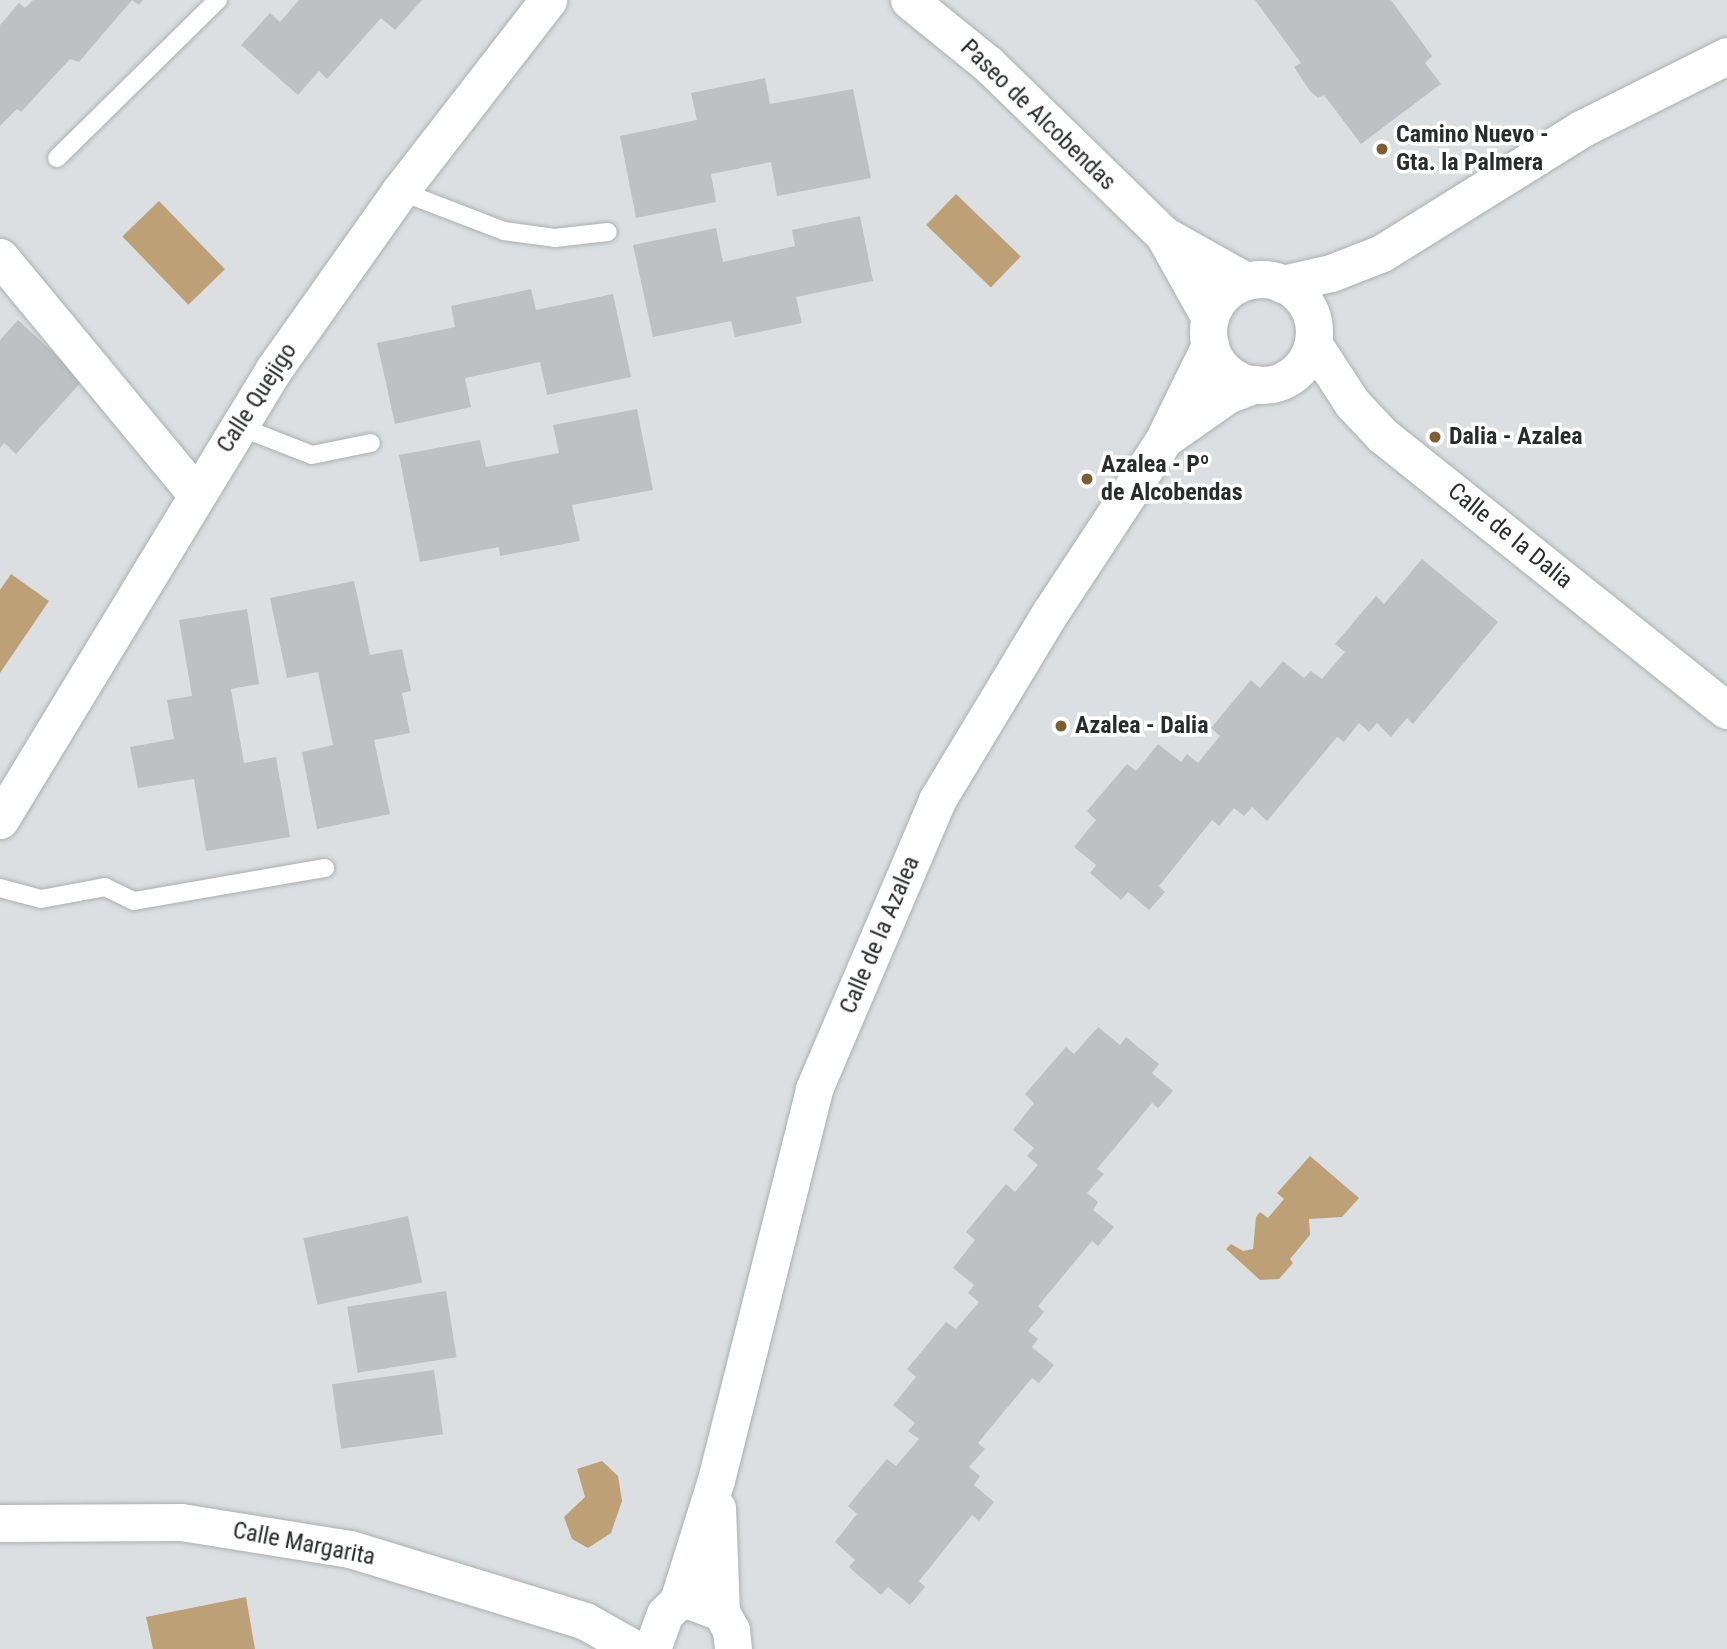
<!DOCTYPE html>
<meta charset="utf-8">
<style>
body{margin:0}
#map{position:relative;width:1727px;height:1649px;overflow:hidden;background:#dbdfe1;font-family:"Roboto Condensed",sans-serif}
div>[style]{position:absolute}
.water>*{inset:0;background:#bea076;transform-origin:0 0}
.building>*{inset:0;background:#bdc1c3;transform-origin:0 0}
.roads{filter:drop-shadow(0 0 2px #aaafb0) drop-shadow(0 0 2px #aaafb0)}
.service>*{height:18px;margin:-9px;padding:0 9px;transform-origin:9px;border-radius:9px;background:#fff}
.minor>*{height:37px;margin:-18.5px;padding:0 18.5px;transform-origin:18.5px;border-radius:18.5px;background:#fff}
.minor>.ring{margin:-18.5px;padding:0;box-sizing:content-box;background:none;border:37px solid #fff;border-radius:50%}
.dots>*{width:19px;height:19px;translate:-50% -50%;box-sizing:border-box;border:4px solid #fff;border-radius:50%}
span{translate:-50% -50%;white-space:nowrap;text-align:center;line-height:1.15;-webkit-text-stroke:7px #fff;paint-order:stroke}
.street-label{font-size:24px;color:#2a2c2c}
.poi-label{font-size:24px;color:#2a2c2c;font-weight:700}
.left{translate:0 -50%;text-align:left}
</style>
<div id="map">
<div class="water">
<div style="left:956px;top:194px;width:90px;height:43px;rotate:44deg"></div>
<div style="left:159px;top:201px;width:95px;height:51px;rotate:46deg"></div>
<div style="clip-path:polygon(11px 574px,49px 601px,0 673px,0 590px)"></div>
<div style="clip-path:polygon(1310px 1156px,1359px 1198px,1342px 1217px,1309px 1219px,1310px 1235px,1290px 1259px,1293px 1263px,1279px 1279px,1260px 1280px,1226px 1249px,1231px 1244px,1243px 1251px,1253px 1249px,1256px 1217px,1260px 1212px,1268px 1218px,1284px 1199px,1277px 1193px)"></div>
<div style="clip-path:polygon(602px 1461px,618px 1476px,622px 1501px,611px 1533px,588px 1548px,572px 1539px,564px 1517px,585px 1497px,577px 1469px)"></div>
<div style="clip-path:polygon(246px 1597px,255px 1649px,153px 1649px,146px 1617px)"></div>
</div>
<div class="building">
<div style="clip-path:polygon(33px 0,143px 0,139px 5px,132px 0,79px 62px,70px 59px,21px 112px,17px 109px,0 126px,0 25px,19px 3px,25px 8px)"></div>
<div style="clip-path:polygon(299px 0,422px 0,395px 30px,381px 18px,327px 79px,319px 71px,298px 95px,241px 45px,270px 13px,280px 22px)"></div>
<div style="clip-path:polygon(1255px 0,1391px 0,1432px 56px,1425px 63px,1441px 84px,1361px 144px,1324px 95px,1318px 98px,1310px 91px,1294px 67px,1301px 63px)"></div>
<div style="clip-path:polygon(765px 78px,770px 104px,853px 89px,871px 178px,777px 196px,771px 162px,711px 174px,716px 202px,636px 218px,620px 136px,697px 120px,691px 93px)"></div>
<div style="clip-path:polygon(860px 216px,873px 281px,796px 297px,802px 323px,735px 337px,731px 321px,653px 337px,633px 245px,716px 228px,723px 262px,795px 246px,792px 230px)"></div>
<div style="clip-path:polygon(531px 289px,536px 310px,613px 294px,631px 377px,547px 395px,540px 362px,465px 378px,471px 407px,395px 424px,377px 343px,455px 327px,451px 306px)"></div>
<div style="clip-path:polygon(18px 320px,83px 380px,16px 454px,4px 443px,0 448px,0 340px)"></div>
<div style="clip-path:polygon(637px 409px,653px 490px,572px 505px,580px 541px,500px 556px,499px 547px,420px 562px,399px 455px,480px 440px,486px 467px,559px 453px,553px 425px)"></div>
<div style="clip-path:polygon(1422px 559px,1498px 622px,1413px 724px,1407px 718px,1391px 737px,1377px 723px,1369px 732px,1359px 723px,1344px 742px,1337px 737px,1267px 821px,1252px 807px,1244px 816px,1234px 808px,1219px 826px,1212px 820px,1159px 886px,1165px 892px,1149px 910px,1128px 892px,1121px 900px,1090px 873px,1096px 865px,1074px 847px,1096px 820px,1087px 811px,1127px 764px,1136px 771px,1158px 744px,1181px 762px,1187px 754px,1198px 763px,1220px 736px,1211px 728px,1251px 680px,1260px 688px,1283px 661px,1304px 678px,1311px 671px,1322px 679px,1345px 652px,1335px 644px,1376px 596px,1384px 604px)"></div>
<div style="clip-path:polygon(354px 581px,370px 655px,402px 649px,411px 691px,402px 693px,410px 733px,374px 740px,390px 814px,317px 829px,302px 752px,333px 745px,318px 672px,287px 678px,270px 598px)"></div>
<div style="clip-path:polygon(247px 609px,259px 684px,231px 689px,244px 763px,276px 757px,290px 837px,206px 851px,194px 779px,138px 788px,130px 747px,174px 739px,167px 700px,192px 696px,179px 620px)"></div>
<div style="clip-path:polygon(1098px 1027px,1120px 1045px,1126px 1037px,1159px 1064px,1152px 1073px,1173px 1091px,1158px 1108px,1152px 1103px,1097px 1169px,1104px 1174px,1087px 1193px,1098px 1202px,1093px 1210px,1114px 1227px,1098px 1246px,1092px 1241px,1038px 1306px,1044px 1312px,1028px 1331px,1038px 1339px,1032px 1347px,1054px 1365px,1039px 1383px,1032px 1378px,978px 1443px,985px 1449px,969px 1467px,980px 1476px,974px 1485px,994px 1502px,979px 1521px,972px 1515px,919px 1581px,925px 1587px,910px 1605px,888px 1587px,881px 1595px,849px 1567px,855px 1560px,835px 1542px,857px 1514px,848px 1506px,887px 1459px,896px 1466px,919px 1439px,908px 1431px,915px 1423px,893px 1405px,916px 1377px,907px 1369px,946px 1322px,956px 1329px,979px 1302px,968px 1293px,974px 1285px,953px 1268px,975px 1240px,966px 1232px,1006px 1184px,1015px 1192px,1038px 1165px,1027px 1156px,1034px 1148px,1013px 1130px,1034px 1103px,1025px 1094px,1066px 1047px,1074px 1054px)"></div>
<div style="left:408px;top:1216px;width:68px;height:107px;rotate:78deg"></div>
<div style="left:446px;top:1291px;width:67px;height:100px;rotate:81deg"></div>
<div style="left:434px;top:1370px;width:65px;height:103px;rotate:82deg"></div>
</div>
<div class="roads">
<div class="service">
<div style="left:57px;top:158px;width:226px;rotate:-44.5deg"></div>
<div style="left:400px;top:191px;width:111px;rotate:21deg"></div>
<div style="left:504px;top:231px;width:51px;rotate:7.8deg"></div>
<div style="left:555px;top:238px;width:53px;rotate:-6.5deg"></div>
<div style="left:238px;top:426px;width:79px;rotate:21.4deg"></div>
<div style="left:312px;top:455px;width:60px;rotate:-11.5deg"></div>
<div style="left:0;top:888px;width:42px;rotate:15deg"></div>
<div style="left:41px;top:899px;width:65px;rotate:-10.6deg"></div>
<div style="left:105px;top:887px;width:32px;rotate:26deg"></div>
<div style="left:134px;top:901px;width:194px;rotate:-9.8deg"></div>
</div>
<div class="minor">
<div style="left:909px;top:0;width:102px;rotate:39deg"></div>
<div style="left:988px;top:64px;width:244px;rotate:44.2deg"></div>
<div style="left:1163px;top:234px;width:96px;rotate:60.8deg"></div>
<div style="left:1166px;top:236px;width:92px;rotate:29.4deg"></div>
<div style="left:0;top:257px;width:306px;rotate:50.4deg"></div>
<div class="ring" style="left:1208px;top:279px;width:69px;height:69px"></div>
<div style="left:1282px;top:284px;width:50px;rotate:-12.7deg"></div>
<div style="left:1331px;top:273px;width:55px;rotate:-21.4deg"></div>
<div style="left:1382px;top:253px;width:234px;rotate:-31.9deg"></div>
<div style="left:1581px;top:129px;width:163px;rotate:-26.6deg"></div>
<div style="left:1313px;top:343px;width:72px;rotate:57deg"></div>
<div style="left:1352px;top:403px;width:44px;rotate:46.8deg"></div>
<div style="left:1382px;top:435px;width:441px;rotate:38.6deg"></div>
<div style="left:1170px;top:435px;width:70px;rotate:-35.1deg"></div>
<div style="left:1227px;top:395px;width:31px;rotate:-21deg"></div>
<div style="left:0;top:820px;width:528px;rotate:-58.72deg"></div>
<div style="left:274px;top:369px;width:218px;rotate:-54.7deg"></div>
<div style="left:400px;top:191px;width:242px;rotate:-52.2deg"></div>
<div style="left:717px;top:1508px;width:104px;rotate:87.8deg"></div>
<div style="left:0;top:1523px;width:181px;rotate:-0.3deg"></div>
<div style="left:181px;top:1522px;width:171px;rotate:9.1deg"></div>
<div style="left:350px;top:1549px;width:246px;rotate:17deg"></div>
<div style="left:585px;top:1621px;width:57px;rotate:29.2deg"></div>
<div style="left:678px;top:1601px;width:127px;rotate:-72.6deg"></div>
<div style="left:716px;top:1480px;width:403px;rotate:-75.9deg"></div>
<div style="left:814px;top:1089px;width:314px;rotate:-66.9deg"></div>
<div style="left:937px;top:800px;width:218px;rotate:-58.9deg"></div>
<div style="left:1050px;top:613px;width:206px;rotate:-56.7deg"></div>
<div style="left:1163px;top:441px;width:107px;rotate:-63.9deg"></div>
<div style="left:652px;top:1649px;width:37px;rotate:-70deg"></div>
<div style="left:665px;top:1614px;width:18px;rotate:-45deg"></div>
<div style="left:678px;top:1601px;width:11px;rotate:-5deg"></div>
<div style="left:689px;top:1600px;width:34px;rotate:21deg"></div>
<div style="left:721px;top:1612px;width:21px;rotate:61deg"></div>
<div style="left:731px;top:1630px;width:19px;rotate:84deg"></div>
</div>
</div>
<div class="dots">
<div style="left:1382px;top:149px;background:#7c5e32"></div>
<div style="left:1435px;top:437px;background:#7c5e32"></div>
<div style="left:1087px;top:479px;background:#7c5e32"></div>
<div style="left:1061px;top:726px;background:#7c5e32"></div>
</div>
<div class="street-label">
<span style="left:1038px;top:115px;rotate:44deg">Paseo de Alcobendas</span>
<span style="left:257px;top:398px;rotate:-57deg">Calle Quejigo</span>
<span style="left:1510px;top:536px;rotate:39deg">Calle de la Dalia</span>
<span style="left:880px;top:935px;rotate:-67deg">Calle de la Azalea</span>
<span style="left:304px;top:1544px;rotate:11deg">Calle Margarita</span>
</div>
<div class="poi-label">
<span class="left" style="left:1396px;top:149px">Camino Nuevo -<br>Gta. la Palmera</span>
<span class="left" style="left:1449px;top:437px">Dalia - Azalea</span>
<span class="left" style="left:1101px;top:479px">Azalea - Pº<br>de Alcobendas</span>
<span class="left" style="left:1075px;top:726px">Azalea - Dalia</span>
</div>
</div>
